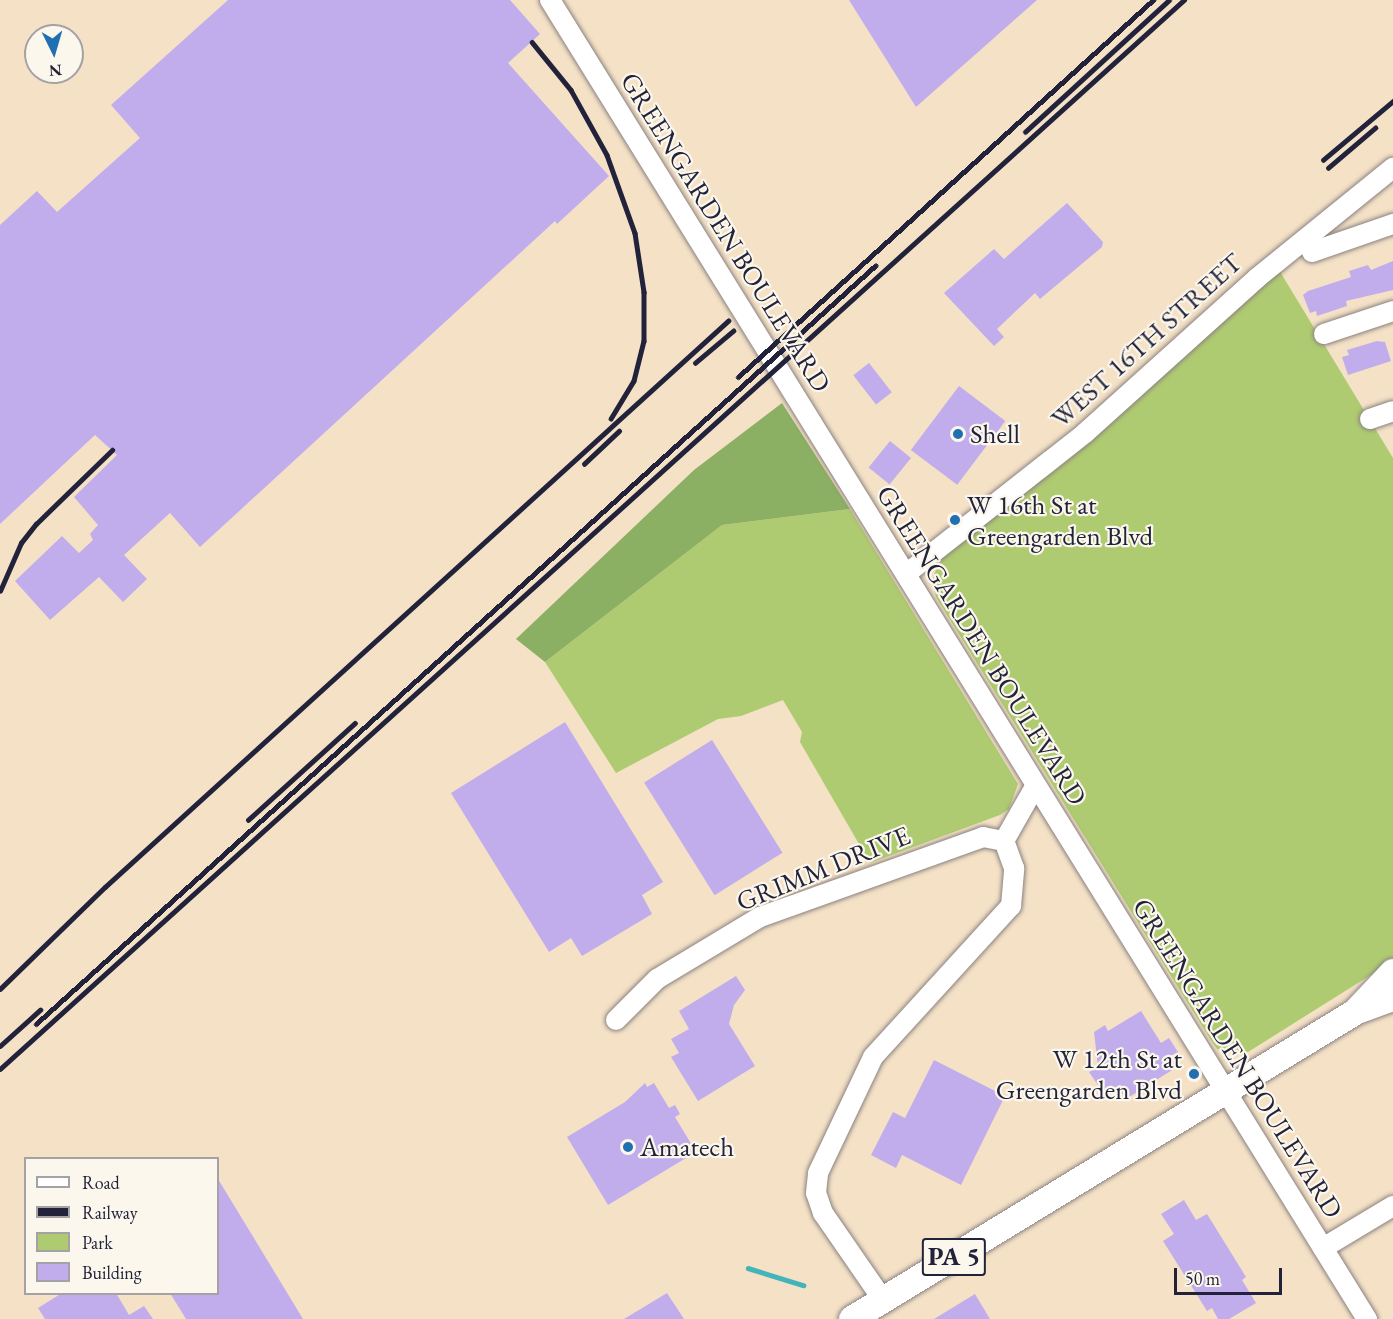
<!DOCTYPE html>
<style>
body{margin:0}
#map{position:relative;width:1393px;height:1319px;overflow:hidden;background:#f4e1c6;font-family:"EB Garamond",serif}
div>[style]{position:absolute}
.green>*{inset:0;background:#afcb71}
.forest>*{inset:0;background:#8baf63}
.stream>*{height:4.5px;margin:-2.25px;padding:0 2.25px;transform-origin:2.25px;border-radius:2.25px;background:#44b4bb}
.building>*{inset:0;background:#c1adec;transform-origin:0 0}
.roads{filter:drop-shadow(0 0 2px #8b8280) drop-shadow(0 0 2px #8b8280)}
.minor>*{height:20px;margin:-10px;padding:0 10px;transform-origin:10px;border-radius:10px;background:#fff}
.major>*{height:26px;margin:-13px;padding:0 13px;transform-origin:13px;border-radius:13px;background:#fff}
.rail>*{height:4.5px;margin:-2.25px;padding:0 2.25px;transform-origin:2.25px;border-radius:2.25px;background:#22223b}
.dots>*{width:16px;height:16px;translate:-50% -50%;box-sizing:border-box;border:3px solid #fbf7ec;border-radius:50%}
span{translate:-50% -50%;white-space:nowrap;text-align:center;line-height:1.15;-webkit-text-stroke:4.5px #fbf7ec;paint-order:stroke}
.shield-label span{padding:2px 4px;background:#fbf7ec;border:2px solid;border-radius:4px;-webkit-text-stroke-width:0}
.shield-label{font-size:26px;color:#22223b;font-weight:700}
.street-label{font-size:27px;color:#22223b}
.poi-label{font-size:27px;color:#22223b}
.left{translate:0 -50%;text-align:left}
.right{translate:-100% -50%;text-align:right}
.legend{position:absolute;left:24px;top:1157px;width:195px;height:138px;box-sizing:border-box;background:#fbf7ec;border:2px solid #a4a2a5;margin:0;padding:8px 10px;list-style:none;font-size:18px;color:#22223b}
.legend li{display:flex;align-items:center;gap:12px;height:30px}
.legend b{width:30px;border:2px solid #a4a2a5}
.north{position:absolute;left:24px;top:24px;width:60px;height:60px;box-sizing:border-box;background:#fbf7ec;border:2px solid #a4a2a5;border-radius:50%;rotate:175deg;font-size:16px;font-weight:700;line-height:24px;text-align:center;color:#22223b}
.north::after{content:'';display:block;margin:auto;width:21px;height:27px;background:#1f6fb2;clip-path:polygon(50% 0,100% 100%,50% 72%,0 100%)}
.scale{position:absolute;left:1174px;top:1268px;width:108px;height:27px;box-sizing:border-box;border:3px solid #22223b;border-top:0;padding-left:8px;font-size:18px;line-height:21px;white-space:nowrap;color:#22223b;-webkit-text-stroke:4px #fbf7ec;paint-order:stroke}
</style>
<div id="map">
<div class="green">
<i style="clip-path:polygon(1279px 270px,1393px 458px,1393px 961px,1248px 1052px,1233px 1054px,1217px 1049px,1212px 1042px,936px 597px,932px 582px,939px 560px,1088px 442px)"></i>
<i style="clip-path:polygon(850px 509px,1018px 784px,1009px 809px,1000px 815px,870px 863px,800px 742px,802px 732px,783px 700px,741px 716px,718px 719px,616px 773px,545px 662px,722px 525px)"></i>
</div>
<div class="forest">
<i style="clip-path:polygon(782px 403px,850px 509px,722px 525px,545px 662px,516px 639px,694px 470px)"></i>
</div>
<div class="stream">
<i style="left:748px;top:1268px;width:58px;rotate:17.2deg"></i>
</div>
<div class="building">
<i style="clip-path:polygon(228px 0,510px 0,540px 34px,508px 63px,609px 176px,557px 224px,555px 221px,200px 547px,170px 513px,124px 555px,147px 579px,123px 602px,99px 577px,50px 620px,15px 581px,62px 536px,79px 553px,93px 540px,90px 534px,98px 525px,74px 497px,117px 455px,95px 435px,0 524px,0 225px,37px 191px,57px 212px,140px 138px,111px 105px)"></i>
<i style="clip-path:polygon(849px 0,1037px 0,916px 107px)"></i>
<i style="clip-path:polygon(1067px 203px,1103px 242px,1102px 247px,1040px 299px,1035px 293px,997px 329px,1004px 337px,994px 346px,944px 293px,994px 249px,1004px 259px)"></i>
<i style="clip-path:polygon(1393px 261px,1393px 290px,1346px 301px,1347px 306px,1317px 316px,1316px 311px,1310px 313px,1303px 295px,1308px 291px,1351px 277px,1349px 271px,1368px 265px,1371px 270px)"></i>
<i style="clip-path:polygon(1377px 341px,1385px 342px,1391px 361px,1348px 375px,1342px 357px,1349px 355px,1347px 350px)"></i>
<i style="left:869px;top:363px;width:37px;height:20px;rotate:52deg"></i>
<i style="left:959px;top:386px;width:58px;height:80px;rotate:37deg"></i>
<i style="left:890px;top:441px;width:27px;height:34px;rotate:39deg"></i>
<i style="clip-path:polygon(565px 722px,663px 882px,642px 895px,652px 914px,582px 956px,571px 938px,549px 952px,451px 793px)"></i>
<i style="left:712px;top:740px;width:133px;height:80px;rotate:58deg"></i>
<i style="clip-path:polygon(736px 976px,745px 990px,734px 1005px,729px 1024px,755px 1066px,698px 1101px,671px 1057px,679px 1053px,671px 1039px,689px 1029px,679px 1011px)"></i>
<i style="clip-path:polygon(1141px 1011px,1161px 1043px,1169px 1038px,1178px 1052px,1170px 1056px,1177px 1067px,1126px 1099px,1119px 1089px,1106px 1097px,1089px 1072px,1098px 1067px,1094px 1032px,1105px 1025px,1108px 1031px)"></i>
<i style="clip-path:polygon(934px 1060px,1005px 1096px,961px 1185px,902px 1155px,896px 1168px,871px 1155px,893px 1112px,905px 1118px)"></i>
<i style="clip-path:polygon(645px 1083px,647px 1087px,654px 1083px,669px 1108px,675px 1105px,680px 1114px,675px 1117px,696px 1152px,608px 1205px,567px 1137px,625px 1102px)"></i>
<i style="clip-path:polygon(218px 1179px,303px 1319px,186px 1319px,170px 1293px,218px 1293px)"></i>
<i style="clip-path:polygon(1184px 1200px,1196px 1220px,1207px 1214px,1246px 1277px,1242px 1280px,1256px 1303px,1229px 1319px,1218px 1319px,1212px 1308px,1207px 1311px,1163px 1241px,1174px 1234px,1161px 1214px)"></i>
<i style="clip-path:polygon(62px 1293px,116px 1293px,129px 1315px,144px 1306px,153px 1319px,45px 1319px,38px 1308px)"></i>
<i style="clip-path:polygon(667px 1293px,684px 1319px,624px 1319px)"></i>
<i style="clip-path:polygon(975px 1294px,990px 1319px,934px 1319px)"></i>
</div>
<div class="roads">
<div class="minor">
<i style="left:550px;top:0;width:1552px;rotate:58.23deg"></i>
<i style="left:1312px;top:252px;width:86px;rotate:-19.1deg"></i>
<i style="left:1324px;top:334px;width:73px;rotate:-18.4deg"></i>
<i style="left:1370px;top:419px;width:24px;rotate:-19deg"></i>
<i style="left:906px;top:574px;width:228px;rotate:-38.2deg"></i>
<i style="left:1085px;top:433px;width:232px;rotate:-42deg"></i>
<i style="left:1257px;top:278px;width:175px;rotate:-39deg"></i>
<i style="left:616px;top:1020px;width:58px;rotate:-45deg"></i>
<i style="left:657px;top:979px;width:120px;rotate:-31deg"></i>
<i style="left:760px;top:917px;width:237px;rotate:-19.7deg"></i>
<i style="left:983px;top:837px;width:21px;rotate:11deg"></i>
<i style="left:1323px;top:1248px;width:82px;rotate:-31deg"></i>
<i style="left:883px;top:1300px;width:106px;rotate:-124.6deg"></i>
<i style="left:823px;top:1213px;width:21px;rotate:-109deg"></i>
<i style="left:816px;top:1193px;width:20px;rotate:-84deg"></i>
<i style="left:818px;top:1173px;width:128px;rotate:-64.6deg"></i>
<i style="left:873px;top:1057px;width:205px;rotate:-47.6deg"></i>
<i style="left:1011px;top:906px;width:38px;rotate:-85deg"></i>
<i style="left:1014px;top:868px;width:29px;rotate:-110deg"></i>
<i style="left:1004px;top:841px;width:64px;rotate:-60.3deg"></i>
</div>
<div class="major">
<i style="left:1358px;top:1009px;width:51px;rotate:-46.6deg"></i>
<i style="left:852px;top:1319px;width:592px;rotate:-31.38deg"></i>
<i style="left:1357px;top:1011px;width:38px;rotate:-20deg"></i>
</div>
</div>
<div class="rail">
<i style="left:532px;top:42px;width:62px;rotate:50.9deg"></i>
<i style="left:571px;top:90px;width:74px;rotate:61deg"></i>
<i style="left:607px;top:155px;width:83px;rotate:70.3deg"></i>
<i style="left:635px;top:233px;width:60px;rotate:81.3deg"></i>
<i style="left:644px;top:292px;width:49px;rotate:90deg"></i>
<i style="left:644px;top:341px;width:41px;rotate:104deg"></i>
<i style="left:634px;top:381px;width:44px;rotate:121.2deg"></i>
<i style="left:1025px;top:132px;width:195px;rotate:-42.5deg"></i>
<i style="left:1323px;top:160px;width:92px;rotate:-40.1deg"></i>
<i style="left:1328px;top:168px;width:62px;rotate:-40.4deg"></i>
<i style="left:695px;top:363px;width:50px;rotate:-40.1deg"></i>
<i style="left:738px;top:377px;width:561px;rotate:-42.25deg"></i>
<i style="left:584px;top:464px;width:48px;rotate:-43.3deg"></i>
<i style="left:0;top:591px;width:52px;rotate:-66.4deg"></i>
<i style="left:21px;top:543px;width:24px;rotate:-52deg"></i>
<i style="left:36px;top:524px;width:106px;rotate:-44.2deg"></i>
<i style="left:248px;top:820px;width:144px;rotate:-42.2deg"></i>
<i style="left:0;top:989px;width:146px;rotate:-44.2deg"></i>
<i style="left:105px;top:887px;width:842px;rotate:-42.26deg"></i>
<i style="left:36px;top:1024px;width:1131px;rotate:-42.1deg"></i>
<i style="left:0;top:1046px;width:54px;rotate:-42deg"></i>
<i style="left:0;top:1069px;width:1595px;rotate:-42.08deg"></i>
</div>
<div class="dots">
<i style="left:958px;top:434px;background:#1f6fb2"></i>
<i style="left:955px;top:520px;background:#1f6fb2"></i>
<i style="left:1194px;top:1074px;background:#1f6fb2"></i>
<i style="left:628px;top:1147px;background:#1f6fb2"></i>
</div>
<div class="shield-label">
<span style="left:954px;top:1257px">PA 5</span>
</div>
<div class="street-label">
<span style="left:726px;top:232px;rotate:58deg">GREENGARDEN BOULEVARD</span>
<span style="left:1146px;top:340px;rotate:-42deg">WEST 16TH STREET</span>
<span style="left:982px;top:645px;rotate:58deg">GREENGARDEN BOULEVARD</span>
<span style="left:823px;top:868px;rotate:-22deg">GRIMM DRIVE</span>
<span style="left:1238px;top:1058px;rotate:58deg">GREENGARDEN BOULEVARD</span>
</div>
<div class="poi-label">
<span class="left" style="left:970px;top:434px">Shell</span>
<span class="left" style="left:967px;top:520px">W 16th St at<br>Greengarden Blvd</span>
<span class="right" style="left:1182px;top:1074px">W 12th St at<br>Greengarden Blvd</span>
<span class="left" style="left:640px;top:1147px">Amatech</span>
</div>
<ul class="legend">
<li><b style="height:8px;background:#fff"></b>Road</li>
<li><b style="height:8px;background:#22223b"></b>Railway</li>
<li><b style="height:16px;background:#afcb71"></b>Park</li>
<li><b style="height:16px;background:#c1adec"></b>Building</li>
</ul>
<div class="north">N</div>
<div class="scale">50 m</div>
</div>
